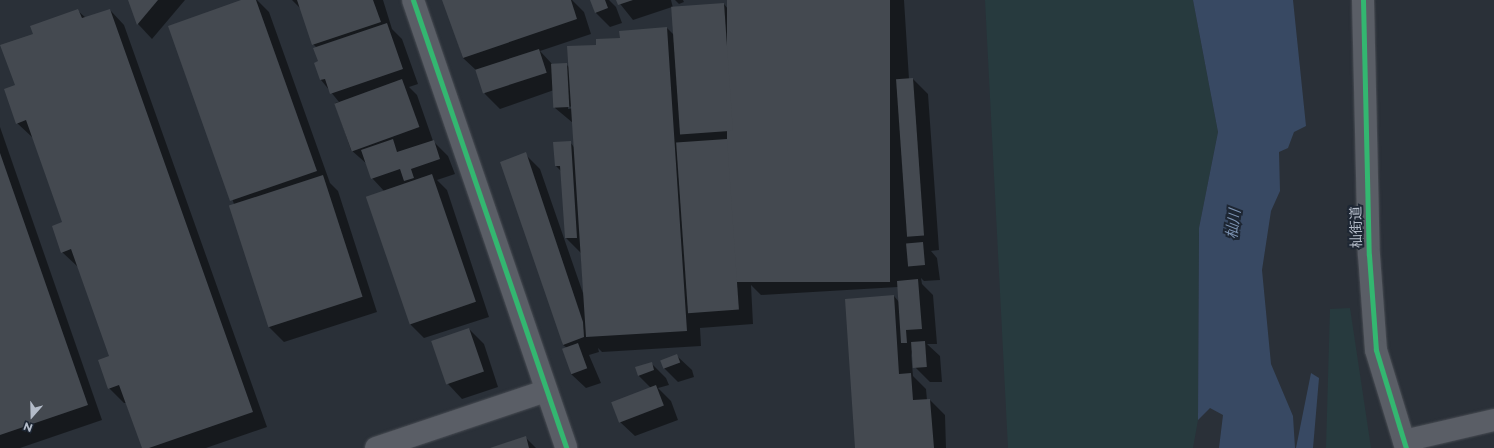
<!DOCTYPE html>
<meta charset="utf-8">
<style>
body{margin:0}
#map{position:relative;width:1494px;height:448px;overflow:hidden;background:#2a3038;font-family:Montserrat,"Noto Sans JP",sans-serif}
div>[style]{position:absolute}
.green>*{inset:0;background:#273a3e}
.water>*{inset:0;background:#384963}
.shadow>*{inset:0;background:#0007}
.building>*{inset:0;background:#444950;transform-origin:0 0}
.roads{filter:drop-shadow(0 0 1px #484c53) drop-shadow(0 0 1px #484c53)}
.street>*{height:22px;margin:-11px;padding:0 11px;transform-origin:11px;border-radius:11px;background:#5a5e66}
.cycleway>*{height:5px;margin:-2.5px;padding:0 2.5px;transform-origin:2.5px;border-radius:2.5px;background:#33b770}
span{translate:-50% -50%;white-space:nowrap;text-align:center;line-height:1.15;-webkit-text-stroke:4px #1d2633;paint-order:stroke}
.street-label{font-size:14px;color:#b4bcc9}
.water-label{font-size:15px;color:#7c92b1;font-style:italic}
.north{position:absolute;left:12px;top:396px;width:40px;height:40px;-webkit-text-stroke:3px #1d2633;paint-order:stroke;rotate:200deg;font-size:11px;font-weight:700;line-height:16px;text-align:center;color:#b4bcc9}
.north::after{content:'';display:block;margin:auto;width:14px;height:18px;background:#b4bcc9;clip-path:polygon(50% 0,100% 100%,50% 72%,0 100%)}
</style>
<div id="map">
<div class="green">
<i style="clip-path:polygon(985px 0,1193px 0,1218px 132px,1199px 228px,1198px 420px,1193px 448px,1008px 448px)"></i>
<i style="clip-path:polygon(1350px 308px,1371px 448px,1326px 448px,1330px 309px)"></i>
</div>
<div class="water">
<i style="clip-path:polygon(1193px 0,1293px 0,1306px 126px,1294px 132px,1288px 148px,1279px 152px,1280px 191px,1271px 211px,1262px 270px,1271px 364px,1293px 416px,1295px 448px,1219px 448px,1223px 415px,1210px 408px,1198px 420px,1199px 228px,1218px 132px)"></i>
<i style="clip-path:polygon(1311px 373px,1319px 378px,1313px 448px,1296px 448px)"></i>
</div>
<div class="shadow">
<i style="clip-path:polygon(129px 0,185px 0,152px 39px,138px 24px)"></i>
<i style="clip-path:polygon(244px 0,257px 0,269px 12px,330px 183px,338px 191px,377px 312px,284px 342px,269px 327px,234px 204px,169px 27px)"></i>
<i style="clip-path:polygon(292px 0,383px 0,392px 29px,402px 39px,418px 84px,409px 87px,417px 95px,433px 141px,448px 156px,455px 174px,437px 180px,447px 190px,489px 317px,424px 338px,410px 324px,384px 191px,372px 178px,367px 164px,351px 150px,335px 103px,339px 102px,321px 80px,317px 48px,313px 44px,301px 9px)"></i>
<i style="clip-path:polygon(evenodd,444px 0,572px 0,584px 12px,591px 34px,540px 51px,553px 65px,566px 64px,569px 67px,598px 46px,621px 39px,667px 28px,675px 36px,672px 7px,633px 20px,617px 0,671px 0,673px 8px,724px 4px,728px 9px,728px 0,904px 0,909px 79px,913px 79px,928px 94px,939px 250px,931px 251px,937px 258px,940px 280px,924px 281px,921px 278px,922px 284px,933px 295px,937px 344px,927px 344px,940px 356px,942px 382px,930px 382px,915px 367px,911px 352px,913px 376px,926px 389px,927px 400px,930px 400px,945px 415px,946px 448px,856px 448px,894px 296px,899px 302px,898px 287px,761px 295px,751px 285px,753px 324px,700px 328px,701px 346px,602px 352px,598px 348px,599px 352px,589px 355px,601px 383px,586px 388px,571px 374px,567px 348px,563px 345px,525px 154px,540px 169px,584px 296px,581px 253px,566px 238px,562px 172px,556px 166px,570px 142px,574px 147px,573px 123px,555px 108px,554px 90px,500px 109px,485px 94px,477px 71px,463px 58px,444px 0,574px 106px,575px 108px,568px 109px,568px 107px,574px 106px,444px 0,733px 146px,737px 146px,737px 151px,733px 146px)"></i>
<i style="clip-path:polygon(591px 0,609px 0,616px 7px,622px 23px,610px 27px,595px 12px)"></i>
<i style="clip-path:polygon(675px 0,683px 0,684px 2px,679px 4px)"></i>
<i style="clip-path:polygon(110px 10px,124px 25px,267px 427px,206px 448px,143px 448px,126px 403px,124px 403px,109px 388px,110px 356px,78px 267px,62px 252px,63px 223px,33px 138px,17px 123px,16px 85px,34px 34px,78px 11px,86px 18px)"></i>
<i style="clip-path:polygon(0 127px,102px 420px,20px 448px,0 448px)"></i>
<i style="clip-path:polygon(469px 329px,484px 344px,498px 387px,462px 399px,448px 384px)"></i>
<i style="clip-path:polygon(677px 356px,692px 370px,694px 377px,678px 382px,663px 367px)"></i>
<i style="clip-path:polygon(651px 363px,666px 378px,669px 385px,658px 388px,671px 401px,678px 420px,635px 436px,620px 422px,651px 388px,638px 375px)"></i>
<i style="clip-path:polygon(525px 437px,536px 448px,492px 448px)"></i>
</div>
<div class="building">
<i style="clip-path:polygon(128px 0,158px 0,137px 25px)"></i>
<i style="clip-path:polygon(241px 0,256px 0,317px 171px,230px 201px,168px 26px)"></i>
<i style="clip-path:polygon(297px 0,373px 0,381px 22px,312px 45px)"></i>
<i style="clip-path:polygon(442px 0,571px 0,577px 19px,463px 58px)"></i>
<i style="clip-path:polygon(590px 0,605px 0,608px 8px,595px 13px)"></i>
<i style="clip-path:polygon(616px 0,633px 0,618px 5px)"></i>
<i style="left:727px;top:0;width:163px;height:282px"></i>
<i style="left:724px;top:3px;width:128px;height:53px;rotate:86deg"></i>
<i style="clip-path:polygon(78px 9px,82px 18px,110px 9px,253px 412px,149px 448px,142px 448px,119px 385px,108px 389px,98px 360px,109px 356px,71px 249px,61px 253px,52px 226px,62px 222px,26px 120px,16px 124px,4px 89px,15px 85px,0 45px,33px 34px,30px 26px)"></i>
<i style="clip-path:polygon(387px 23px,403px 69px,330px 94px,325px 79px,320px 80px,314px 63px,318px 61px,313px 48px)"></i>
<i style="clip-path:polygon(667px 27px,687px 331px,586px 337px,567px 46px,596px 45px,596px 39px,620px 38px,619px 31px)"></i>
<i style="left:539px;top:49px;width:25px;height:67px;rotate:72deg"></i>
<i style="left:567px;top:63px;width:44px;height:16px;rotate:87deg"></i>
<i style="left:913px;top:78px;width:158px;height:17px;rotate:86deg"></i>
<i style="left:402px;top:79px;width:51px;height:72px;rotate:70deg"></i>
<i style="clip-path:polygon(393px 139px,397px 152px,434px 140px,440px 159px,411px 169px,414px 178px,404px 181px,400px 169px,371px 179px,361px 150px)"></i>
<i style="left:727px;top:139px;width:171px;height:51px;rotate:86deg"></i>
<i style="clip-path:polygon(571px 141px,577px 238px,565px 238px,560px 166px,555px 166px,553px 142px)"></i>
<i style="clip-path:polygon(526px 152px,583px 322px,584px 337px,563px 345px,500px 162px)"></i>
<i style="clip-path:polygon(0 153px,88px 405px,0 435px)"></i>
<i style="left:432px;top:174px;width:135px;height:70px;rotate:71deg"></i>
<i style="left:323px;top:175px;width:128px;height:99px;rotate:72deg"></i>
<i style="left:923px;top:242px;width:23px;height:17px;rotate:85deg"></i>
<i style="clip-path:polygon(918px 279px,922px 329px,906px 330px,907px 343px,901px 343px,897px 281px)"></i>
<i style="clip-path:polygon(894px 295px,899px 374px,911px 373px,913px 400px,930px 399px,934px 448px,855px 448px,845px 299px)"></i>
<i style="left:469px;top:328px;width:46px;height:40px;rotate:71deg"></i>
<i style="left:925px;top:341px;width:26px;height:14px;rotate:86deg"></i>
<i style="left:578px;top:343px;width:27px;height:17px;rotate:70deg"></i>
<i style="left:677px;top:354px;width:9px;height:18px;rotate:69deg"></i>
<i style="clip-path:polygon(652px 362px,654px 370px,638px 376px,635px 367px)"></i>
<i style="left:656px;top:385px;width:22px;height:48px;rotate:69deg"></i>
<i style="clip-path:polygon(526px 436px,529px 448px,490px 448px)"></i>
</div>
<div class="roads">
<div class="street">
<i style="left:413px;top:0;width:473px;rotate:71.1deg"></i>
<i style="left:1363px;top:0;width:255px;rotate:88.7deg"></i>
<i style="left:1369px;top:255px;width:95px;rotate:85.8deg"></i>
<i style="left:1376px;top:350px;width:102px;rotate:73deg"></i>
<i style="left:1404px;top:441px;width:92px;rotate:-13.1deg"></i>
<i style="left:376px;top:448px;width:178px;rotate:-18.6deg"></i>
</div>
</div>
<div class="cycleway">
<i style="left:413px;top:0;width:473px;rotate:71.1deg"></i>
<i style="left:1363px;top:0;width:255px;rotate:88.7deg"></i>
<i style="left:1369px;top:255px;width:95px;rotate:85.8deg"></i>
<i style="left:1376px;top:350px;width:102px;rotate:73deg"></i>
</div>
<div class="street-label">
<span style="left:1356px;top:227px;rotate:-91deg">杣街道</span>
</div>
<div class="water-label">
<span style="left:1233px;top:224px;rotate:-83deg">杣川</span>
</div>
<div class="north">N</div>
</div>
